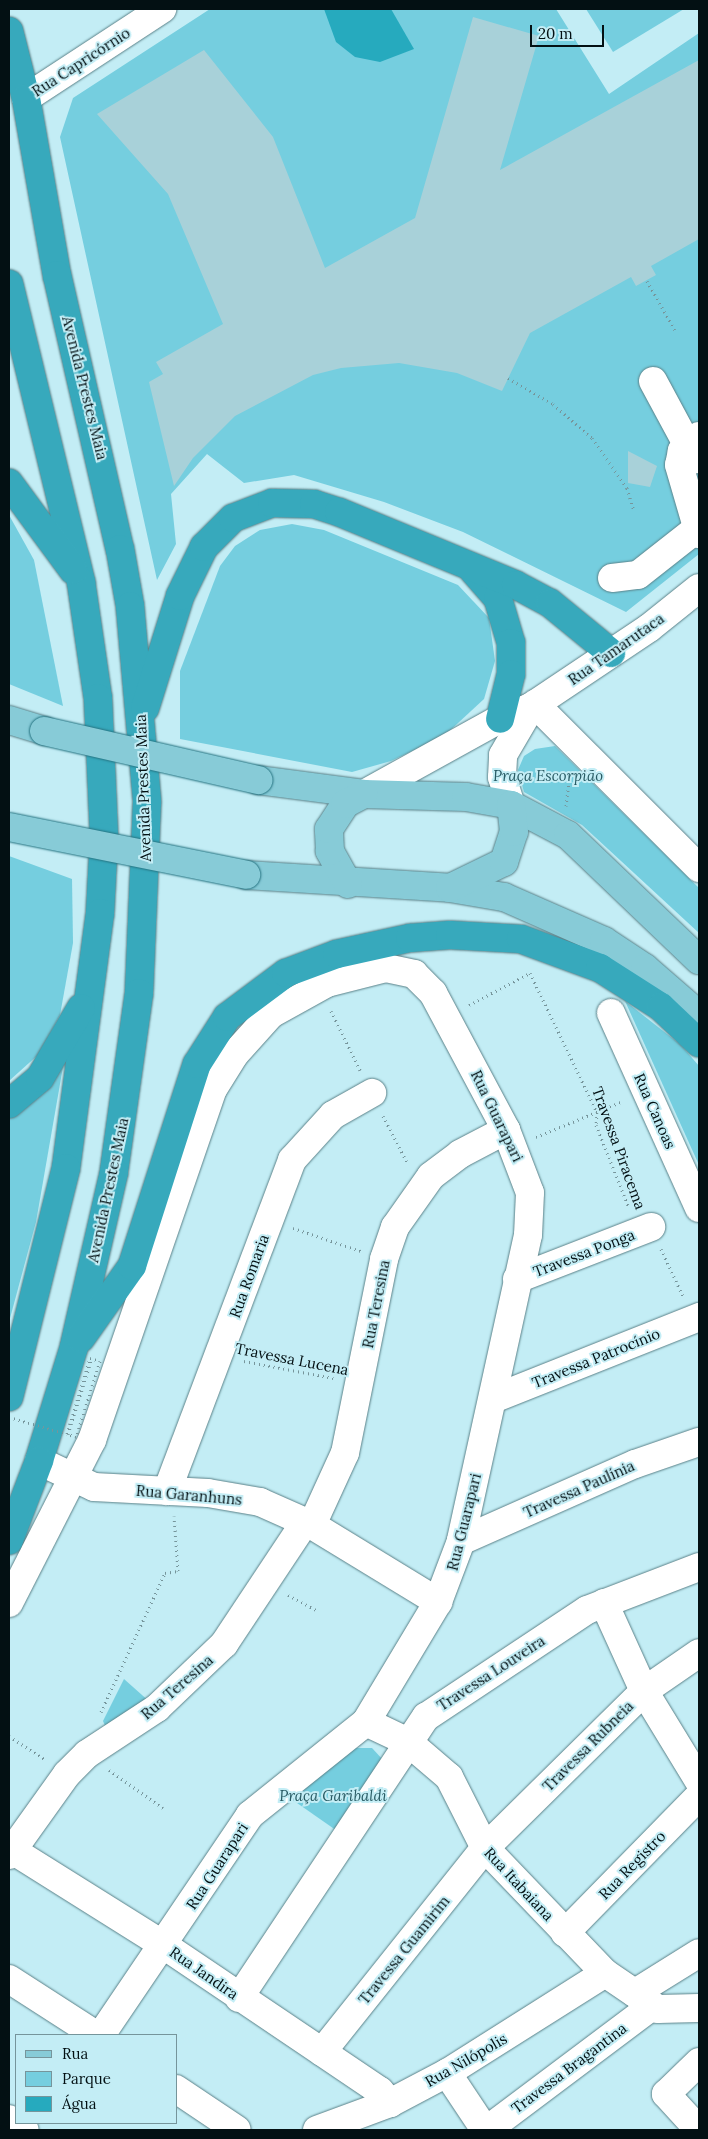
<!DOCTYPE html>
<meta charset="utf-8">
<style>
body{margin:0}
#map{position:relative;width:708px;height:2139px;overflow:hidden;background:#c3edf5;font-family:Lora,serif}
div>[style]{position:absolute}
.green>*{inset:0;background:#75cedf}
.water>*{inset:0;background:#26aabe}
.building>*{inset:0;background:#a8d1d9}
.path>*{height:3px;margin-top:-1.5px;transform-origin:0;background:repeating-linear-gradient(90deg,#76959b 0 1px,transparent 0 5px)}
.roads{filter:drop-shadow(0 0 1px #5a8188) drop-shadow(0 0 1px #5a8188)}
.minor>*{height:28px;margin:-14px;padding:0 14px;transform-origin:14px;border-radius:14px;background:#fff}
.major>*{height:28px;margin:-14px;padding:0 14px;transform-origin:14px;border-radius:14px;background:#87cbd7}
.highway>*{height:28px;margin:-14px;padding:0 14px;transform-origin:14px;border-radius:14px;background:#37a9bc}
.path-bridge>*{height:3px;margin-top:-1.5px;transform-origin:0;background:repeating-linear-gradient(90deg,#76959b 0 1px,transparent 0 5px)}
.bridges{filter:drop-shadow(0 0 1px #257381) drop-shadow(0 0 1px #257381)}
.major-bridge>*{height:28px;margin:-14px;padding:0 14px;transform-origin:14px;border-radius:14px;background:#87cbd7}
span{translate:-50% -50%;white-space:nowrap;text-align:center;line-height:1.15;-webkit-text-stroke:4px #c3edf5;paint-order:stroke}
.street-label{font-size:15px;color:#031013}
.park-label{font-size:15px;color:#285b64;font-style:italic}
.frame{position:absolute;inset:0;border:10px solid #031013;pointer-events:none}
.legend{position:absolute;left:15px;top:2034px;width:162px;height:90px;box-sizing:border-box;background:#c3edf5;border:1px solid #76959b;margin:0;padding:6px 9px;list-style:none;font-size:15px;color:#031013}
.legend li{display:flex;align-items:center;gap:10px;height:25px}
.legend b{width:25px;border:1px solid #76959b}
.scale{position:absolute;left:530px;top:25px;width:74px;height:22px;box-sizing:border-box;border:2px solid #031013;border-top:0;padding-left:6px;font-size:15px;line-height:18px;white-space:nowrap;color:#031013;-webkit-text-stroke:4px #c3edf5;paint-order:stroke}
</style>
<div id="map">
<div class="green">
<i style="clip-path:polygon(210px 9px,556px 9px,609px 94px,699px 33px,699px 554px,626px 612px,463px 532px,384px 502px,294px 475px,244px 483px,207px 454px,171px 494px,176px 544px,157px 580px,60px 137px,73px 98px)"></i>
<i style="clip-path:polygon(586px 9px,684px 9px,613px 52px)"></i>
<i style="clip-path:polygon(9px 515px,34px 560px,63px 706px,9px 684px)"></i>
<i style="clip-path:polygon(292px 524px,324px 530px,458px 585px,489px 618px,495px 661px,484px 699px,444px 736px,391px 761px,352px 772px,180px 739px,180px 671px,220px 566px,235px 546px,260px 530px)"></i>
<i style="clip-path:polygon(555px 746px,699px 888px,699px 933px,582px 825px,524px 792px,518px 770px,524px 756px,535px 749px)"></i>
<i style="clip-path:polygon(9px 856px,72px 879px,73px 943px,60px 1015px,39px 1054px,9px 1081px)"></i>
<i style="clip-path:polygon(625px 1001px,681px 1045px,699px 1066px,699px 1165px)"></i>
<i style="clip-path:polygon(64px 1061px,36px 1222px,9px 1322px,9px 1114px)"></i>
<i style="clip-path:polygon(124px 1679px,151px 1703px,107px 1730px,103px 1721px)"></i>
<i style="clip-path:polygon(354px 1748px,372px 1748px,384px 1761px,340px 1833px,287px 1796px)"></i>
</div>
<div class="water">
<i style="clip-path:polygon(324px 9px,391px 9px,414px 49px,380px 62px,355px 57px,336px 42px)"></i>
</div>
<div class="building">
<i style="clip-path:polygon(473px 17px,539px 36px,500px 170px,699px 60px,699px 239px,651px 266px,656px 275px,636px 286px,631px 277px,530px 333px,502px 391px,457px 373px,399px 363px,341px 368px,313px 375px,235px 416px,193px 458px,174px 486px,149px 382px,163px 374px,156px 362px,223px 324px,168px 194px,97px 114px,204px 50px,273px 137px,325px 268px,415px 218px)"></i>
<i style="clip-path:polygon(628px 451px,657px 466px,650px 487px,628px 483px)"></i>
</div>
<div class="path">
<i style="left:647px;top:281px;width:56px;rotate:60.3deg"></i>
<i style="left:508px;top:378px;width:52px;rotate:30deg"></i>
<i style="left:553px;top:404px;width:52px;rotate:41.1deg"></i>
<i style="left:592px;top:438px;width:61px;rotate:55deg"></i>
<i style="left:627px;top:488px;width:24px;rotate:73deg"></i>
<i style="left:566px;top:806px;width:31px;rotate:-83deg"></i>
<i style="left:469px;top:1005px;width:69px;rotate:-27.7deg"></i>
<i style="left:530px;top:973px;width:154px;rotate:64.3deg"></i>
<i style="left:597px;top:1112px;width:13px;rotate:94deg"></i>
<i style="left:596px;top:1125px;width:89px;rotate:68.3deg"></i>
<i style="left:331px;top:1011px;width:66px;rotate:63.8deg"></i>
<i style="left:383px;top:1116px;width:54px;rotate:62.5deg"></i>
<i style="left:536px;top:1137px;width:94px;rotate:-22.5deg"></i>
<i style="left:293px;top:1228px;width:72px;rotate:18.7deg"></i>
<i style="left:661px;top:1249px;width:52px;rotate:64.9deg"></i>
<i style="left:244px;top:1361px;width:91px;rotate:10.8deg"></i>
<i style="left:288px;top:1595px;width:34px;rotate:28deg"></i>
<i style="left:101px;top:1712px;width:153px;rotate:-65.3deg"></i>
<i style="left:165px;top:1573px;width:13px;rotate:-9deg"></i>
<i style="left:178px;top:1571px;width:55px;rotate:-94.2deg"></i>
<i style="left:9px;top:1736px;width:44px;rotate:33deg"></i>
<i style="left:109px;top:1770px;width:66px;rotate:35.1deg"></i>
</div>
<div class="roads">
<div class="minor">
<i style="left:26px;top:98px;width:163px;rotate:-33.2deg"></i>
<i style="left:653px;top:381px;width:89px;rotate:61.7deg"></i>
<i style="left:699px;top:436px;width:23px;rotate:139deg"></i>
<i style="left:682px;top:451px;width:14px;rotate:102deg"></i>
<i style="left:679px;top:465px;width:72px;rotate:73.8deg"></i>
<i style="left:612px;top:578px;width:26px;rotate:-7deg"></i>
<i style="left:638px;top:575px;width:78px;rotate:-38.2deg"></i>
<i style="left:535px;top:704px;width:232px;rotate:45deg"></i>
<i style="left:364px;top:794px;width:155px;rotate:-28.9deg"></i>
<i style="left:500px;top:719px;width:33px;rotate:-21deg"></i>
<i style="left:531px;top:707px;width:142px;rotate:-33.8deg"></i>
<i style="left:649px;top:628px;width:64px;rotate:-38.7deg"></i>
<i style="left:511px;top:805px;width:29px;rotate:-108deg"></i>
<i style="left:502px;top:777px;width:22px;rotate:-87deg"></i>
<i style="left:503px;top:755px;width:56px;rotate:-59.7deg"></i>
<i style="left:611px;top:1013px;width:214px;rotate:65.7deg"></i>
<i style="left:517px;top:1279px;width:144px;rotate:-21.2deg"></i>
<i style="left:493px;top:1399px;width:222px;rotate:-21.7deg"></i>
<i style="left:39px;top:1461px;width:61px;rotate:25.3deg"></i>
<i style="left:94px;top:1487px;width:114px;rotate:3deg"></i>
<i style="left:208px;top:1493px;width:53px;rotate:9.8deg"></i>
<i style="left:260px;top:1502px;width:57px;rotate:23.9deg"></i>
<i style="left:312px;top:1525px;width:148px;rotate:31.4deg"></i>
<i style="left:167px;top:1491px;width:354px;rotate:-69.3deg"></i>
<i style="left:292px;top:1160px;width:61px;rotate:-47.7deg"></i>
<i style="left:333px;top:1115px;width:45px;rotate:-29.4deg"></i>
<i style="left:312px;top:1525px;width:79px;rotate:-65.4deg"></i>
<i style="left:345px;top:1453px;width:198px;rotate:-78.6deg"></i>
<i style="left:384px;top:1259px;width:34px;rotate:-71deg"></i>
<i style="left:395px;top:1227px;width:62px;rotate:-54.8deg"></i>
<i style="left:431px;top:1176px;width:36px;rotate:-37deg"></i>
<i style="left:460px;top:1154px;width:52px;rotate:-27.6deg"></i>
<i style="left:461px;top:1541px;width:190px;rotate:-23.9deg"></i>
<i style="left:635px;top:1464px;width:68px;rotate:-19deg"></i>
<i style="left:9px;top:1603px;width:183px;rotate:-63deg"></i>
<i style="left:92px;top:1440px;width:371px;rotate:-71deg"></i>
<i style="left:213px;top:1089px;width:40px;rotate:-58deg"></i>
<i style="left:234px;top:1055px;width:55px;rotate:-47.9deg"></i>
<i style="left:271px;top:1014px;width:64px;rotate:-29deg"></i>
<i style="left:327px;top:983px;width:61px;rotate:-14.3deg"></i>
<i style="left:386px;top:968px;width:29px;rotate:12deg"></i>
<i style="left:414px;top:974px;width:27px;rotate:45deg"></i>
<i style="left:433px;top:993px;width:155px;rotate:61.9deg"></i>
<i style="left:506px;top:1130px;width:67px;rotate:69.1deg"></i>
<i style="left:530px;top:1193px;width:42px;rotate:92.7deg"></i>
<i style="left:528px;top:1235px;width:313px;rotate:102.4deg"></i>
<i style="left:461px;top:1541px;width:65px;rotate:110.7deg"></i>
<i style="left:438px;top:1602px;width:140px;rotate:121deg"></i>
<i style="left:366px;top:1722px;width:149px;rotate:141.3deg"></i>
<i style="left:250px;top:1815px;width:266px;rotate:124.1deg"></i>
<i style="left:604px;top:1603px;width:97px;rotate:65.6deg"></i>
<i style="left:644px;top:1691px;width:105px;rotate:58.6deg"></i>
<i style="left:366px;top:1722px;width:47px;rotate:25.5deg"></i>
<i style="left:408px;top:1742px;width:54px;rotate:40.5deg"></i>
<i style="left:449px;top:1777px;width:80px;rotate:63.1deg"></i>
<i style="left:485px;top:1848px;width:173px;rotate:46.2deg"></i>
<i style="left:605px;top:1973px;width:64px;rotate:34.2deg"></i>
<i style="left:658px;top:2009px;width:41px;rotate:-1.4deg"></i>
<i style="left:12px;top:1850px;width:181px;rotate:32.1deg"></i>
<i style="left:165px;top:1946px;width:259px;rotate:34deg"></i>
<i style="left:380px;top:2091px;width:16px;rotate:50deg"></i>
<i style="left:9px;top:1855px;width:100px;rotate:-54.4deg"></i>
<i style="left:67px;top:1774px;width:28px;rotate:-45deg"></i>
<i style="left:87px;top:1754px;width:84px;rotate:-33.3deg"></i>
<i style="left:157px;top:1708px;width:93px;rotate:-43.7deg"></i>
<i style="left:224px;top:1644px;width:146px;rotate:-56.4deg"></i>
<i style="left:565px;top:1933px;width:192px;rotate:-45.6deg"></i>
<i style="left:9px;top:1979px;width:103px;rotate:32.8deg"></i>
<i style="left:635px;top:1993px;width:75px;rotate:-32deg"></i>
<i style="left:239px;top:1998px;width:338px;rotate:-56.4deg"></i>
<i style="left:426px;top:1717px;width:193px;rotate:-33.6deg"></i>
<i style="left:587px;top:1610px;width:120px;rotate:-21deg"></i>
<i style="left:322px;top:2052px;width:261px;rotate:-51.4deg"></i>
<i style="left:485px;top:1848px;width:223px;rotate:-44.6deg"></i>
<i style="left:644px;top:1691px;width:67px;rotate:-34.6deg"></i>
<i style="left:447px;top:2073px;width:69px;rotate:56.3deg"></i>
<i style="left:176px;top:2089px;width:73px;rotate:33.9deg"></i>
<i style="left:9px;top:2119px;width:19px;rotate:35deg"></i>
<i style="left:317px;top:2130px;width:78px;rotate:-20.3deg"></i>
<i style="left:390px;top:2103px;width:64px;rotate:-27.8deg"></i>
<i style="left:447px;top:2073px;width:187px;rotate:-32.3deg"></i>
<i style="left:487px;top:2130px;width:206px;rotate:-36.9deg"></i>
<i style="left:699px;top:2130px;width:49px;rotate:-132.5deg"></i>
<i style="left:666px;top:2094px;width:46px;rotate:-44.1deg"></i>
</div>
<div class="major">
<i style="left:9px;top:720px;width:37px;rotate:17deg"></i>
<i style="left:258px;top:780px;width:107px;rotate:7.5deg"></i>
<i style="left:364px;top:794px;width:102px;rotate:1.7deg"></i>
<i style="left:466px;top:797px;width:46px;rotate:10.1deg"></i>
<i style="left:511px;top:805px;width:64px;rotate:27.8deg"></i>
<i style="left:568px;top:835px;width:181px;rotate:43.7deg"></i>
<i style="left:246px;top:875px;width:204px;rotate:3.6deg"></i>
<i style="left:450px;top:888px;width:55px;rotate:9.5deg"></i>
<i style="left:504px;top:897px;width:109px;rotate:23.7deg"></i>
<i style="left:604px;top:941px;width:49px;rotate:33.4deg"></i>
<i style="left:645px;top:968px;width:72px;rotate:41deg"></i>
<i style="left:348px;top:884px;width:38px;rotate:-119deg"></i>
<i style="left:330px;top:851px;width:22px;rotate:-93deg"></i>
<i style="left:329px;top:829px;width:30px;rotate:-57deg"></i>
<i style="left:345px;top:804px;width:21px;rotate:-28deg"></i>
<i style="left:450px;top:888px;width:60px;rotate:-25.7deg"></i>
<i style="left:504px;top:862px;width:32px;rotate:-72deg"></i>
<i style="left:514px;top:832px;width:27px;rotate:-96deg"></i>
</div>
<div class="highway">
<i style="left:9px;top:31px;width:69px;rotate:75.8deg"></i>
<i style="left:26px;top:98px;width:180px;rotate:80.1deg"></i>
<i style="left:57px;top:275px;width:281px;rotate:77.1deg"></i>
<i style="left:120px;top:549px;width:58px;rotate:80deg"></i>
<i style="left:130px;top:606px;width:197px;rotate:85deg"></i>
<i style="left:147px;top:802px;width:191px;rotate:92.4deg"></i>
<i style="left:139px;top:993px;width:181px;rotate:98deg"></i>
<i style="left:114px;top:1172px;width:180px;rotate:102.9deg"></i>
<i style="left:74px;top:1347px;width:119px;rotate:107.1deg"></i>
<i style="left:39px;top:1461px;width:85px;rotate:110.8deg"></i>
<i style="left:9px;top:284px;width:307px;rotate:76.4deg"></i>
<i style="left:81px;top:582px;width:117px;rotate:81.7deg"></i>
<i style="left:98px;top:698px;width:139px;rotate:87.5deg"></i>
<i style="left:104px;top:837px;width:76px;rotate:93deg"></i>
<i style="left:100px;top:913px;width:257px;rotate:97.6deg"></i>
<i style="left:66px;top:1168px;width:236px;rotate:104deg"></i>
<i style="left:9px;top:483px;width:108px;rotate:53.7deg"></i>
<i style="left:473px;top:570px;width:38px;rotate:49deg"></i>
<i style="left:498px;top:599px;width:46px;rotate:73.5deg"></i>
<i style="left:511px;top:643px;width:31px;rotate:90deg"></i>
<i style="left:511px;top:674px;width:46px;rotate:103.7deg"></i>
<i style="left:145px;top:708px;width:117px;rotate:-72.6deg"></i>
<i style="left:180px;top:596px;width:55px;rotate:-63.9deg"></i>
<i style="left:204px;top:547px;width:41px;rotate:-45deg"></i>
<i style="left:233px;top:518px;width:42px;rotate:-21deg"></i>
<i style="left:272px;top:503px;width:42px;rotate:1.4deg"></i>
<i style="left:314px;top:504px;width:26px;rotate:18deg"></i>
<i style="left:339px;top:512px;width:191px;rotate:22.4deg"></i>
<i style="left:516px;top:585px;width:38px;rotate:28deg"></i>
<i style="left:550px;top:603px;width:79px;rotate:39.3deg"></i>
<i style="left:9px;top:1104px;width:40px;rotate:-40deg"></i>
<i style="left:40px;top:1078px;width:81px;rotate:-59.6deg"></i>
<i style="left:81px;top:1338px;width:88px;rotate:-54.7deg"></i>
<i style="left:132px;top:1266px;width:212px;rotate:-72.2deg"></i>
<i style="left:197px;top:1064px;width:56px;rotate:-57.4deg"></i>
<i style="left:227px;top:1017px;width:74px;rotate:-36.7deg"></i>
<i style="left:286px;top:973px;width:54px;rotate:-20.4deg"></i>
<i style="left:337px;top:954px;width:75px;rotate:-12.4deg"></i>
<i style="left:410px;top:938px;width:40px;rotate:-4.3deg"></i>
<i style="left:450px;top:935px;width:71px;rotate:3.2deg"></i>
<i style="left:521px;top:939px;width:84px;rotate:20.2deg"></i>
<i style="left:600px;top:968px;width:72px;rotate:32.6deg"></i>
<i style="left:661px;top:1007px;width:52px;rotate:43.5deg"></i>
</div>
</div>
<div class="path-bridge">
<i style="left:9px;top:1417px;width:60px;rotate:16.3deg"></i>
<i style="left:67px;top:1434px;width:79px;rotate:-73.2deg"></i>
<i style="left:90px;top:1358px;width:10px;rotate:17deg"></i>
<i style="left:100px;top:1361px;width:80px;rotate:107.5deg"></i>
<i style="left:76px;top:1437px;width:9px;rotate:-159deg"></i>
<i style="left:68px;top:1434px;width:77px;rotate:-72.5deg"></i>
</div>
<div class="bridges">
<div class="major-bridge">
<i style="left:44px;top:731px;width:220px;rotate:12.9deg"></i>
<i style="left:9px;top:827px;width:242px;rotate:11.4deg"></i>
</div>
</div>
<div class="street-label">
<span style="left:81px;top:62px;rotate:-33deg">Rua Capricórnio</span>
<span style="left:85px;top:388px;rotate:76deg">Avenida Prestes Maia</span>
<span style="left:616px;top:649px;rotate:-35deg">Rua Tamarutaca</span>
<span style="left:143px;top:788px;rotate:-92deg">Avenida Prestes Maia</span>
<span style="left:655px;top:1111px;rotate:66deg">Rua Canoas</span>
<span style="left:497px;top:1116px;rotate:64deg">Rua Guarapari</span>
<span style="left:619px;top:1148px;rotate:70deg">Travessa Piracema</span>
<span style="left:108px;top:1190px;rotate:-78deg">Avenida Prestes Maia</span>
<span style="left:584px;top:1253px;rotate:-21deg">Travessa Ponga</span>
<span style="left:249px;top:1276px;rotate:-70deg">Rua Romaria</span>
<span style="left:376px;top:1304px;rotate:-79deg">Rua Teresina</span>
<span style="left:596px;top:1358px;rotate:-22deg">Travessa Patrocínio</span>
<span style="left:292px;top:1359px;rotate:11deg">Travessa Lucena</span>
<span style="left:579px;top:1489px;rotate:-24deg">Travessa Paulínia</span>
<span style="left:189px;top:1495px;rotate:5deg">Rua Garanhuns</span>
<span style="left:464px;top:1522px;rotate:-76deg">Rua Guarapari</span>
<span style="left:491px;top:1673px;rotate:-33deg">Travessa Louveira</span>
<span style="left:177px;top:1687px;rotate:-41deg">Rua Teresina</span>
<span style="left:588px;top:1746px;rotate:-45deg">Travessa Rubneia</span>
<span style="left:632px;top:1865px;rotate:-46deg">Rua Registro</span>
<span style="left:217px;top:1866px;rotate:-57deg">Rua Guarapari</span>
<span style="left:519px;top:1884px;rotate:47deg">Rua Itabaiana</span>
<span style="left:404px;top:1950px;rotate:-51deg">Travessa Guamirim</span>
<span style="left:204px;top:1973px;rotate:35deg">Rua Jandira</span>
<span style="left:466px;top:2060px;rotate:-30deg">Rua Nilópolis</span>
<span style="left:569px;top:2068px;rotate:-37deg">Travessa Bragantina</span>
</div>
<div class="park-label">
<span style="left:548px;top:776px">Praça Escorpião</span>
<span style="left:333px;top:1796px">Praça Garibaldi</span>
</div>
<div class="frame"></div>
<ul class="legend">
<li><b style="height:6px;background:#87cbd7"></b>Rua</li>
<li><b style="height:14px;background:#75cedf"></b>Parque</li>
<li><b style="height:14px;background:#26aabe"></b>Água</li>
</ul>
<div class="scale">20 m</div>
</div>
